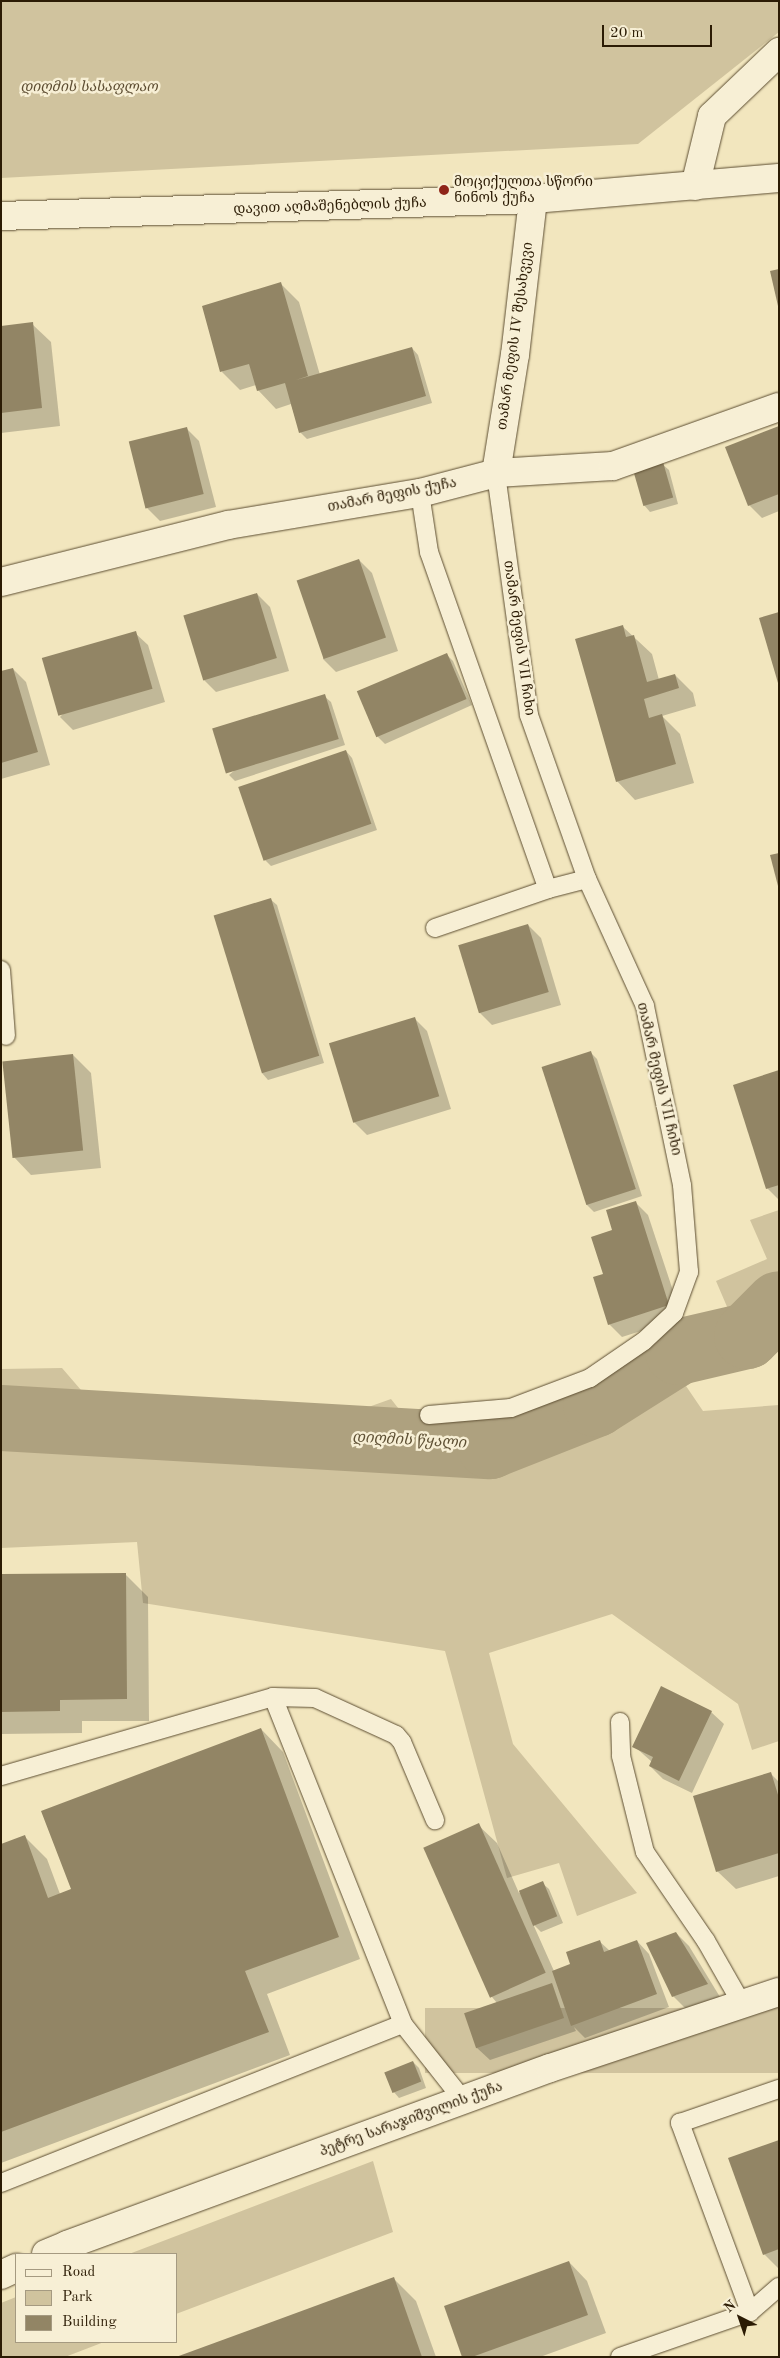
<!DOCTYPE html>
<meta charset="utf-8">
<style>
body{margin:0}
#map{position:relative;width:780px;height:2358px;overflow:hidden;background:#f2e6be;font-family:"Old Standard TT","Noto Serif Georgian",serif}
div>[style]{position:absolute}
.green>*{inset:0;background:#d0c39e;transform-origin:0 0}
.shadow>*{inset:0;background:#0003}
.river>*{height:66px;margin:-33px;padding:0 33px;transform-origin:33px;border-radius:33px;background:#aea17f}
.building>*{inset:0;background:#928565;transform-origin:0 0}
.roads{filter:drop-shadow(0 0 1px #5d4e32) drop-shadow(0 0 1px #5d4e32)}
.lane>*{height:18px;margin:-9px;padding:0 9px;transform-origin:9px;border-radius:9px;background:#f7efd5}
.street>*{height:28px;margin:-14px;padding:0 14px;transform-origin:14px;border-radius:14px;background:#f7efd5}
.secondary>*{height:28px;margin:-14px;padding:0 14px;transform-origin:14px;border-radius:14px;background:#f7efd5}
.dots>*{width:14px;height:14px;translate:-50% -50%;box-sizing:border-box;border:2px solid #f7efd5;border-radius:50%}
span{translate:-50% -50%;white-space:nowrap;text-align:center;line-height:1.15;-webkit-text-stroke:5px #f7efd5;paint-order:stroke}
.park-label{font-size:14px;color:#5d4d32;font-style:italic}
.poi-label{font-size:14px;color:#2b1b04}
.left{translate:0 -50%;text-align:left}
.street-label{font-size:14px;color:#2b1b04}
.water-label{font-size:15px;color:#5f5135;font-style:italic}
.frame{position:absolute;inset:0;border:2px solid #2b1b04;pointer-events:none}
.legend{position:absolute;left:15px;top:2253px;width:162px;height:90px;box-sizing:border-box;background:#f7efd5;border:1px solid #a59a81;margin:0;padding:6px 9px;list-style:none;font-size:15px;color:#2b1b04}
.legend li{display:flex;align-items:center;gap:10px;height:25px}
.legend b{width:25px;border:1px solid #a59a81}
.north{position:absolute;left:715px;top:2293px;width:50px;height:50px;-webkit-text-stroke:4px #f7efd5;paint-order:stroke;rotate:319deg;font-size:14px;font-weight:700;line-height:20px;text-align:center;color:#2b1b04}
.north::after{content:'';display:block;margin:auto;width:18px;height:22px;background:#2b1b04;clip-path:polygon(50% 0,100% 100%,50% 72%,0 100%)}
.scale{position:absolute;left:602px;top:25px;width:110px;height:22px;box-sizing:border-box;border:2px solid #2b1b04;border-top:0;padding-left:6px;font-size:15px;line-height:18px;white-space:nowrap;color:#2b1b04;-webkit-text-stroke:4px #f7efd5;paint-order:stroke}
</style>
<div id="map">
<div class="green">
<i style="clip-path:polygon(1px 1px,779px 1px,779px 32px,638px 144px,1px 178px)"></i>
<i style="clip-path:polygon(779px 1210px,779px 1330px,686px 1386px,703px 1411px,779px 1405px,779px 1741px,752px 1750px,738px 1704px,612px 1614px,489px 1653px,513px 1744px,637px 1893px,577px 1916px,559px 1863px,507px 1878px,445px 1651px,143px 1603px,137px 1542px,1px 1548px,1px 1369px,62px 1368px,87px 1397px,346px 1415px,391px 1399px,413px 1427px,485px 1429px,582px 1396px,689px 1326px,728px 1309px,716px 1281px,767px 1259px,750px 1220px)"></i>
<i style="left:779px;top:2008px;width:65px;height:354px;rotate:90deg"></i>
<i style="clip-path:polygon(373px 2161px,393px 2232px,176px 2314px,176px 2254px,129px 2254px)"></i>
<i style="clip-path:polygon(16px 2297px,16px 2342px,104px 2342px,65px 2357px,1px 2357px,1px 2303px)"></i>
</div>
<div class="shadow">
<i style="clip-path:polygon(281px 284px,299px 302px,320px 375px,412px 348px,418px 355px,432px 403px,307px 439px,300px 432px,291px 404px,276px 409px,258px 390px,256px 385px,240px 390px,222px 372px)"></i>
<i style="clip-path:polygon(32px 324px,51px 342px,60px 426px,1px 433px,1px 327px)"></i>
<i style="clip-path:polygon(186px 428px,199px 441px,216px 507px,160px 521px,147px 508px,131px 443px)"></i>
<i style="clip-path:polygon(779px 428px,779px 511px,762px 518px,749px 505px)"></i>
<i style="clip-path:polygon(662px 464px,669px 470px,678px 504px,650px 512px,644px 505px)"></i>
<i style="clip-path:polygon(359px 560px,372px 573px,398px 651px,336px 672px,323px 659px)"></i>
<i style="clip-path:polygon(257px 594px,270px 607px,289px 671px,216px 692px,203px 679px)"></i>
<i style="clip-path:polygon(622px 626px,652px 654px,659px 680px,675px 675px,693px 693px,696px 706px,662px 716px,680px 734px,694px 783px,635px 800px,617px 781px)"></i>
<i style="clip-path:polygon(135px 633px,148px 645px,165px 702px,73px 730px,60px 717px)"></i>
<i style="clip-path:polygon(446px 654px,453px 661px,472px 705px,385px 744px,378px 737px,359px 693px)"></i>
<i style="clip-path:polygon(13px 669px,26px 682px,50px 765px,1px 779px,1px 673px)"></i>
<i style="clip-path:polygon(324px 696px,331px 702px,345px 745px,235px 781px,229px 775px)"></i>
<i style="clip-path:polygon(346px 751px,352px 758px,377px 830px,271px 866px,265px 860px)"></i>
<i style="clip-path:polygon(270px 899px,277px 905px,324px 1063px,268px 1080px,262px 1073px)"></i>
<i style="clip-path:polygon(528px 925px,541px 938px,561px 1005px,492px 1025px,479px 1012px)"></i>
<i style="clip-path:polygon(414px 1018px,427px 1031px,451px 1109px,367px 1135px,354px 1122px)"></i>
<i style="clip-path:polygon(590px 1052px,597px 1059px,642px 1196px,594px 1212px,587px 1205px)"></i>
<i style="clip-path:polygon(73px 1055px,91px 1073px,101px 1168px,31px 1175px,13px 1156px)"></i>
<i style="clip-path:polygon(779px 1072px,779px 1200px,767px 1188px)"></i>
<i style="clip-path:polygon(635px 1202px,648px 1215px,682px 1318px,622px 1337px,609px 1324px,605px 1275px,614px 1231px)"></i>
<i style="clip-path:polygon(1px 1575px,126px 1575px,148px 1597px,149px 1721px,82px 1721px,82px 1733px,1px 1734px)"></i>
<i style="clip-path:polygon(711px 1712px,724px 1724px,692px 1793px,663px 1779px,650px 1766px,652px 1762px,634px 1746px)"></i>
<i style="clip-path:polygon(261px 1729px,283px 1752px,360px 1959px,267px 1994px,290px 2055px,1px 2163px,1px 1846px,25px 1837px,47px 1859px,60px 1894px,72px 1890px)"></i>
<i style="clip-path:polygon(771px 1774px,779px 1782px,779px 1876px,736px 1889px,717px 1871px)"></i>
<i style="clip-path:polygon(478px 1825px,497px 1843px,519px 1893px,542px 1883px,549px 1889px,563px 1923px,541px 1932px,533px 1924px,554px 1971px,571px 1965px,599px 1941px,610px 1951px,637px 1941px,649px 1954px,669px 2007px,585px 2038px,574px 2027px,576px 2031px,490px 2060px,477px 2048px,497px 2003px,492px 1997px)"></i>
<i style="clip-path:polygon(676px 1933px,689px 1946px,720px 1997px,686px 2009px,673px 1996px)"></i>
<i style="clip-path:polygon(413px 2062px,419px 2068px,426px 2088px,399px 2098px,393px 2091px)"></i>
<i style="clip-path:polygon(779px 2141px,779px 2269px,764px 2254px)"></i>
<i style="clip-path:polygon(569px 2262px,587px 2281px,606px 2333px,540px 2357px,463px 2357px)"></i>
<i style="clip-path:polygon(394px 2279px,416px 2301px,436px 2357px,179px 2357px)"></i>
</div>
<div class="river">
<i style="left:1px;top:1418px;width:490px;rotate:3.3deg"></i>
<i style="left:490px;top:1446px;width:114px;rotate:-21.6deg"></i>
<i style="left:596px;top:1404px;width:97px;rotate:-32.4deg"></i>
<i style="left:678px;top:1352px;width:71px;rotate:-13.1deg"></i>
<i style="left:747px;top:1336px;width:45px;rotate:-45deg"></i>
</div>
<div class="building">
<i style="clip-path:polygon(779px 269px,779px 306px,778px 306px,770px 271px)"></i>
<i style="clip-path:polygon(281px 282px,308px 376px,296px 380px,412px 347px,426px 396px,299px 433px,285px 383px,257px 391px,249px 364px,220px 372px,202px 306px)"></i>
<i style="clip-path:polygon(33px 322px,42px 408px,1px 413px,1px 326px)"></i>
<i style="clip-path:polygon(779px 426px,779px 494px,748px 506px,725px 447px)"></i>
<i style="left:187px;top:427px;width:69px;height:60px;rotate:76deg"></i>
<i style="left:663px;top:462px;width:37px;height:31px;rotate:74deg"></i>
<i style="left:359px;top:559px;width:83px;height:66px;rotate:71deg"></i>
<i style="left:257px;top:593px;width:68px;height:77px;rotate:73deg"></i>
<i style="clip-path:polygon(779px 612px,779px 683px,778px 683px,759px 618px)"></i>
<i style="clip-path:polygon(623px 625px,626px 637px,634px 635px,647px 682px,675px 674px,679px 688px,644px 699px,649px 718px,662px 714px,676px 764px,616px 782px,575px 639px)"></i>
<i style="left:136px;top:631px;width:60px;height:98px;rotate:74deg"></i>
<i style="left:447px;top:653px;width:50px;height:98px;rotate:67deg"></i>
<i style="clip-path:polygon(13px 668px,38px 752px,1px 763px,1px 671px)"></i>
<i style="left:325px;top:694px;width:47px;height:118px;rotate:73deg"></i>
<i style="left:346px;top:750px;width:78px;height:114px;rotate:71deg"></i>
<i style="clip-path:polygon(779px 853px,779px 886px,778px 886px,770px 855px)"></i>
<i style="left:271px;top:898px;width:165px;height:60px;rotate:73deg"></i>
<i style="left:528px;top:924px;width:71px;height:73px;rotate:73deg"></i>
<i style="left:415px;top:1017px;width:83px;height:90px;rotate:73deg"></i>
<i style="left:591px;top:1051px;width:145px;height:52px;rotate:72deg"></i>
<i style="left:73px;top:1054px;width:97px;height:71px;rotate:84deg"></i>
<i style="clip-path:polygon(779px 1070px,779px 1185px,766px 1189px,733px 1085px)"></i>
<i style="clip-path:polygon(636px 1201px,669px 1305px,608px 1325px,593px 1277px,603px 1274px,591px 1237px,612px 1230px,606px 1210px)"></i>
<i style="clip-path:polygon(126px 1573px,127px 1699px,60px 1700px,60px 1711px,1px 1712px,1px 1574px)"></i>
<i style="clip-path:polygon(661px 1686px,712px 1711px,679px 1781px,649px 1766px,653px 1757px,632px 1747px)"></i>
<i style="clip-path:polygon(261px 1728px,339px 1937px,245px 1971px,269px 2032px,1px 2132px,1px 1844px,25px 1835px,48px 1898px,71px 1889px,41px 1811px)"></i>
<i style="clip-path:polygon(771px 1772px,779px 1798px,779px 1853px,716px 1872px,693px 1796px)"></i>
<i style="left:479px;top:1823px;width:164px;height:61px;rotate:66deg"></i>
<i style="left:543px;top:1881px;width:38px;height:26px;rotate:68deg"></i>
<i style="clip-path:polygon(676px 1932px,708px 1984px,672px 1997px,646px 1943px)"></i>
<i style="clip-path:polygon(600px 1940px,604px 1952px,637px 1940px,657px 1994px,571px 2026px,552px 1971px,570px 1964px,566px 1952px)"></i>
<i style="left:552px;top:1983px;width:37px;height:93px;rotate:71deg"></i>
<i style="left:413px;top:2061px;width:22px;height:31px;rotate:68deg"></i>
<i style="clip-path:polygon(779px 2140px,779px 2249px,763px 2255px,728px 2158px)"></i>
<i style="clip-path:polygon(569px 2261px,588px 2315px,472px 2357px,462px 2357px,444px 2306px)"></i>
<i style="clip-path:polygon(394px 2277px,422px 2357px,176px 2357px)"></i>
</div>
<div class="roads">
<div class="lane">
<i style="left:420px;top:493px;width:60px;rotate:81.3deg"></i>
<i style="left:429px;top:552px;width:357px;rotate:70.6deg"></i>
<i style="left:435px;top:928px;width:120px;rotate:-19deg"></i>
<i style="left:548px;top:889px;width:40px;rotate:-14.4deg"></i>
<i style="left:1px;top:970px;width:66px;rotate:85.7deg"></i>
<i style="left:429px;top:1415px;width:82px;rotate:-4.9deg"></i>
<i style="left:511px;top:1408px;width:85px;rotate:-20.8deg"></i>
<i style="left:590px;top:1378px;width:65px;rotate:-34.4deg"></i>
<i style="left:644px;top:1341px;width:41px;rotate:-43deg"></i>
<i style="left:674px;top:1313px;width:44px;rotate:-69.9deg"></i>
<i style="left:689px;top:1272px;width:87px;rotate:-94.6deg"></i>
<i style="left:682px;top:1185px;width:183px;rotate:-101.7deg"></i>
<i style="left:645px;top:1006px;width:140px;rotate:-114.5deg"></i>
<i style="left:587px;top:879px;width:174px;rotate:-109.5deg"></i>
<i style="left:529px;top:715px;width:244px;rotate:-97.8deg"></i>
<i style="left:273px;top:1697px;width:42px;rotate:1.4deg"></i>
<i style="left:315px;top:1698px;width:89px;rotate:24.6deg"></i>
<i style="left:396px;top:1735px;width:9px;rotate:49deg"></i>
<i style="left:402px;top:1742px;width:85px;rotate:67.1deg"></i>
<i style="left:620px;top:1722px;width:34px;rotate:88deg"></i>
<i style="left:621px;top:1756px;width:99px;rotate:76deg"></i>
<i style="left:645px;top:1852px;width:108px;rotate:55.6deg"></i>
<i style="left:706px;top:1941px;width:73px;rotate:60.3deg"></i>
<i style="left:1px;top:1776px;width:283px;rotate:-16.2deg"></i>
<i style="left:273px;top:1697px;width:352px;rotate:68.3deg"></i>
<i style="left:403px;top:2024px;width:97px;rotate:51.7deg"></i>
<i style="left:1px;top:2183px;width:432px;rotate:-21.6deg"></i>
<i style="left:750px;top:2312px;width:38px;rotate:-41deg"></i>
<i style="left:620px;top:2357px;width:138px;rotate:-19.1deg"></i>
<i style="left:750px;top:2312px;width:202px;rotate:-110.3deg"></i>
<i style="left:680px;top:2123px;width:105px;rotate:-19deg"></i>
</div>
<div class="street">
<i style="left:695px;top:186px;width:72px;rotate:-76.3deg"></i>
<i style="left:712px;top:116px;width:93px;rotate:-43.7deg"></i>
<i style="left:496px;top:473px;width:120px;rotate:-80.9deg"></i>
<i style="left:515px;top:355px;width:157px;rotate:-83.4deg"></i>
<i style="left:1px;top:582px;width:234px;rotate:-14.1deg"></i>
<i style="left:228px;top:525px;width:195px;rotate:-9.5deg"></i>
<i style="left:420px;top:493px;width:79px;rotate:-14.7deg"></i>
<i style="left:496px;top:473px;width:117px;rotate:-3.4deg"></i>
<i style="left:613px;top:466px;width:176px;rotate:-19.6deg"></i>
<i style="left:46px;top:2254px;width:23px;rotate:-23deg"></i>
<i style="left:67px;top:2245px;width:514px;rotate:-20.13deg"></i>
<i style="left:550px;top:2068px;width:241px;rotate:-18.4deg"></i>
<i style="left:1px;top:2275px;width:17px;rotate:-25deg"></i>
</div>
<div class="secondary">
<i style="left:1px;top:216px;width:532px;rotate:-1.83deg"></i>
<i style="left:533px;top:199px;width:247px;rotate:-4.9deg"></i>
</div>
</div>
<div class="dots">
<i style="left:444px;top:190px;background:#8f2418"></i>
</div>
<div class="park-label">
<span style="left:89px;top:87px">დიღმის სასაფლაო</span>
</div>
<div class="poi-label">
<span class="left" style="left:454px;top:190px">მოციქულთა სწორი<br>ნინოს ქუჩა</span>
</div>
<div class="street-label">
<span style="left:330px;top:206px;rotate:-2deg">დავით აღმაშენებლის ქუჩა</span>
<span style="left:515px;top:336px;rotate:-82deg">თამარ მეფის IV შესახვევი</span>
<span style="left:392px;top:495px;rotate:-11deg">თამარ მეფის ქუჩა</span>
<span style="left:519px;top:638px;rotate:82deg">თამარ მეფის VII ჩიხი</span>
<span style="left:659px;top:1079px;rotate:77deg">თამარ მეფის VII ჩიხი</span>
<span style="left:411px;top:2119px;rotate:-20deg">პეტრე სარაჯიშვილის ქუჩა</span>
</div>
<div class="water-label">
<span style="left:409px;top:1441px;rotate:3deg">დიღმის წყალი</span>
</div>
<div class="frame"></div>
<ul class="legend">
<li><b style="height:6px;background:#f7efd5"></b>Road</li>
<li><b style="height:14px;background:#d0c39e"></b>Park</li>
<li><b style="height:14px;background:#928565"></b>Building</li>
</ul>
<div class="north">N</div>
<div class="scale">20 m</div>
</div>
